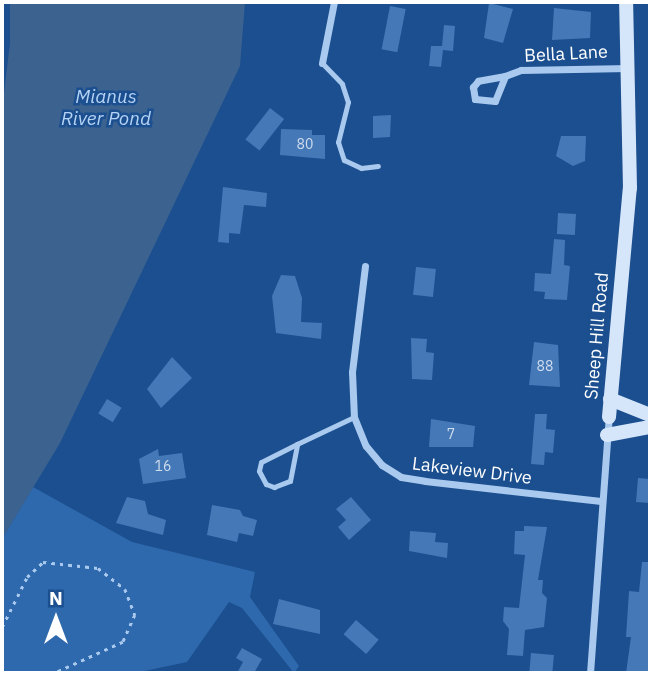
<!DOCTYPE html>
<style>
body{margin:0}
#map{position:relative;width:652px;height:675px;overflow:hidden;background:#1b4f8f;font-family:"IBM Plex Sans",sans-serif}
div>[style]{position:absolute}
.green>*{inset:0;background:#2e69ad}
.water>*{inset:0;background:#3c6290}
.building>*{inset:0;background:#4478b7;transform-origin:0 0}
.path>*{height:2.5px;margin-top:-1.25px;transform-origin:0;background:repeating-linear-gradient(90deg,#a9c9ee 0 3.5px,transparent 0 8.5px)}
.lane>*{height:5px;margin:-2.5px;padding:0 2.5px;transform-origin:2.5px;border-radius:2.5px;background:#a9c9ee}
.street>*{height:7px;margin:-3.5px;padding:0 3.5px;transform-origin:3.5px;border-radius:3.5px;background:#a9c9ee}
.secondary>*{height:14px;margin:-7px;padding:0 7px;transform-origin:7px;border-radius:7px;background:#d6e6fa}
span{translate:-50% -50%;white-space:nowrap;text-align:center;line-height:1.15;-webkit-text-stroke:5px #1b4f8f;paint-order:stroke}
.number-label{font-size:14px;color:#d0dded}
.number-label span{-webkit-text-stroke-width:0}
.street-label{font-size:18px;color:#fff}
.water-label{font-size:19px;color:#b5d3f5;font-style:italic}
.frame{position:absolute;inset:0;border:4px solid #fff;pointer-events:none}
.north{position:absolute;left:21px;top:584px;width:70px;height:70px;-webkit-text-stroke:5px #1b4f8f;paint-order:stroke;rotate:0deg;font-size:19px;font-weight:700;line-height:28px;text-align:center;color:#fff}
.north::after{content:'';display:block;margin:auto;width:24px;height:32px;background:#fff;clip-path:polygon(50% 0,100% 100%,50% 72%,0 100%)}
</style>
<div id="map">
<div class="green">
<i style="clip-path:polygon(33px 487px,132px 542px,255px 572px,250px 597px,299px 666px,294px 673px,242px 608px,229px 602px,187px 662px,135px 673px,2px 673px,2px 539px)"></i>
</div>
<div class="water">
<i style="clip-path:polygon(10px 2px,245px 2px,240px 66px,60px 443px,2px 539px,2px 110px,10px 43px)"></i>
</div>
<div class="building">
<i style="clip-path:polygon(489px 3px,513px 9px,503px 43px,484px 38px)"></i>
<i style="left:390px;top:6px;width:16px;height:44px;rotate:11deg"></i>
<i style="clip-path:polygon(554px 8px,591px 12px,590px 38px,552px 40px)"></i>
<i style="clip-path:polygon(444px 25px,455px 26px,453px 51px,443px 50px,441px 67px,429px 66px,431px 46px,442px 46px)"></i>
<i style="left:270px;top:108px;width:18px;height:40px;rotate:38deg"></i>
<i style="clip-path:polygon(391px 115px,390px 137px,373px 138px,373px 116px)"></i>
<i style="clip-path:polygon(281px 129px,312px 130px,312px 135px,325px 135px,325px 159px,280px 155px)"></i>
<i style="clip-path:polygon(561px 136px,586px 136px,585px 161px,573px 166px,556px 156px)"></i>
<i style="clip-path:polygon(223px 187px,267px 193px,266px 207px,244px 205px,240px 234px,229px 233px,229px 243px,218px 242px)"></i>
<i style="left:558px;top:213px;width:18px;height:21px;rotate:3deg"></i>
<i style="clip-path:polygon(554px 239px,565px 240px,564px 265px,570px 266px,567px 300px,544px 299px,545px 292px,534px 291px,535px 273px,551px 274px)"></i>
<i style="left:416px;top:267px;width:20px;height:28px;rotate:6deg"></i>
<i style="clip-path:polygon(281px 275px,295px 276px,302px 298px,301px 322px,322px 323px,321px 339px,276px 333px,272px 296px)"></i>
<i style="clip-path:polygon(411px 338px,427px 339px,426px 352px,434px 353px,432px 380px,412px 379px)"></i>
<i style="clip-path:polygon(534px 342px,558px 345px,560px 387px,529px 385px)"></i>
<i style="clip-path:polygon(172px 357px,192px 378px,161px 408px,147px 389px)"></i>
<i style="left:107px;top:399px;width:17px;height:17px;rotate:31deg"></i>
<i style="clip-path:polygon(535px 414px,547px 414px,546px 429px,555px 430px,553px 453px,545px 452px,544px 465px,531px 464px)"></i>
<i style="clip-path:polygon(431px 419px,475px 426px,473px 447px,429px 447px)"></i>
<i style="clip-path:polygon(158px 449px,159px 456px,182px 453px,186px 478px,143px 484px,139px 459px)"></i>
<i style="clip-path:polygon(638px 478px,650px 479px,650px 503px,636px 502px)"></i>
<i style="clip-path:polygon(127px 497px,145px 501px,148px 514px,166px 520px,163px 535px,116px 523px)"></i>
<i style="clip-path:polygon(351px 497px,371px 520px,349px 540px,338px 527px,346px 520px,336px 509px)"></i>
<i style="clip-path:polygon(212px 505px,240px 510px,243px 516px,257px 520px,253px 536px,239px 533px,237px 542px,207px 535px)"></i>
<i style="clip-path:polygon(524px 526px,547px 527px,538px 580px,543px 580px,542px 593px,547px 598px,544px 627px,525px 630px,523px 656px,507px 655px,509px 629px,503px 621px,504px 607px,519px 608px,525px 555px,514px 554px,515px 531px,524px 531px)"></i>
<i style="clip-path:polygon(410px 531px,436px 533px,435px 542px,448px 543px,447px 558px,409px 551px)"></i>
<i style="clip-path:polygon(642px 562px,650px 562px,650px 673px,626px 673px,631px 637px,626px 637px,629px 591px,639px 592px)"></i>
<i style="clip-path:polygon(279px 599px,320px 610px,320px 634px,273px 624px)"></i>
<i style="left:356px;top:620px;width:30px;height:19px;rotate:41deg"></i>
<i style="clip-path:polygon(242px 648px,262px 659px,254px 673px,237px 673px,243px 662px,236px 658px)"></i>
<i style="left:531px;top:653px;width:23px;height:20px;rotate:5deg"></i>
</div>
<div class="path">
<i style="left:2px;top:627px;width:56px;rotate:-63.4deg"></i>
<i style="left:27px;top:577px;width:22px;rotate:-43deg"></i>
<i style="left:43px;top:562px;width:55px;rotate:6.2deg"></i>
<i style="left:98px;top:568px;width:34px;rotate:38deg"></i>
<i style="left:125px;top:589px;width:28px;rotate:69deg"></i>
<i style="left:135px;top:615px;width:30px;rotate:114deg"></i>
<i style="left:123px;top:642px;width:75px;rotate:155.5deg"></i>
</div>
<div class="lane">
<i style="left:322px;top:63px;width:29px;rotate:46deg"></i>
<i style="left:342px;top:84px;width:19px;rotate:72deg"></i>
<i style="left:348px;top:102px;width:41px;rotate:104deg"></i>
<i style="left:338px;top:142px;width:19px;rotate:72deg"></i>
<i style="left:344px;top:160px;width:19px;rotate:25deg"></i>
<i style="left:361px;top:168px;width:17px;rotate:-7deg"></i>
<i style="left:297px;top:444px;width:40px;rotate:153.4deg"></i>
<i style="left:261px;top:462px;width:9px;rotate:103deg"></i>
<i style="left:259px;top:471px;width:15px;rotate:62deg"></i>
<i style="left:266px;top:484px;width:9px;rotate:21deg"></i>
<i style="left:274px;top:487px;width:17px;rotate:-21deg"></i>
<i style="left:290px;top:481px;width:38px;rotate:-79deg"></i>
<i style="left:297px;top:444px;width:63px;rotate:-25.3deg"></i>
</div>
<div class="street">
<i style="left:322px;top:63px;width:62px;rotate:-78.9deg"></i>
<i style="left:505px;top:76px;width:27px;rotate:170deg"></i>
<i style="left:478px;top:81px;width:8px;rotate:130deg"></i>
<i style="left:473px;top:87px;width:12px;rotate:81deg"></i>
<i style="left:475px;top:99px;width:20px;rotate:6deg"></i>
<i style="left:495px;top:101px;width:27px;rotate:-68deg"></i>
<i style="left:505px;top:76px;width:17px;rotate:-21deg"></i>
<i style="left:521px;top:70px;width:107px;rotate:-1.1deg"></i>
<i style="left:365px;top:266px;width:107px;rotate:97deg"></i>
<i style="left:352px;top:372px;width:45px;rotate:87.5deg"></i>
<i style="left:354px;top:417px;width:31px;rotate:68deg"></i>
<i style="left:366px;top:446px;width:25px;rotate:50deg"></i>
<i style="left:382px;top:465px;width:22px;rotate:32deg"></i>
<i style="left:401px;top:477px;width:24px;rotate:9deg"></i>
<i style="left:425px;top:481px;width:177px;rotate:6.5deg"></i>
<i style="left:590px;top:673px;width:257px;rotate:-85.8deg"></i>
</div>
<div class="secondary">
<i style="left:610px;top:399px;width:43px;rotate:21.8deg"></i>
<i style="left:609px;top:417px;width:230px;rotate:-84.8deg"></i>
<i style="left:630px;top:188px;width:186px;rotate:-91.2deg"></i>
<i style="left:607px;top:435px;width:44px;rotate:-10.5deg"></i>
</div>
<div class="number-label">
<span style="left:305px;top:144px">80</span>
<span style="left:545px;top:366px">88</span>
<span style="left:451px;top:434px">7</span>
<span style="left:163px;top:466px">16</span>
</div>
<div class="street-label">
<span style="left:566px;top:54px;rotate:-3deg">Bella Lane</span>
<span style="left:597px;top:336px;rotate:-85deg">Sheep Hill Road</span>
<span style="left:472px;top:471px;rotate:7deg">Lakeview Drive</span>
</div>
<div class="water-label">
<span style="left:106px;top:108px">Mianus<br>River Pond</span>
</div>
<div class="frame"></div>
<div class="north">N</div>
</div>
